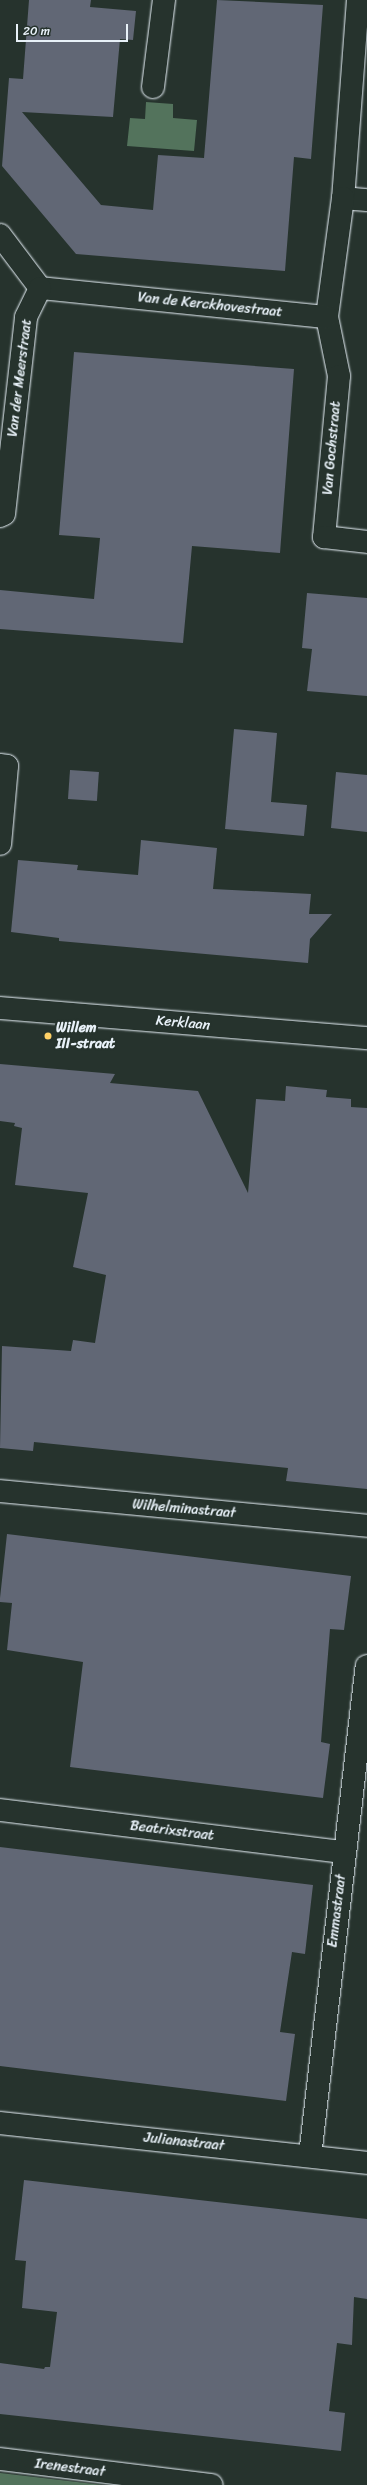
<!DOCTYPE html>
<style>
body{margin:0}
#map{position:relative;width:367px;height:2485px;overflow:hidden;background:#26332d;font-family:Sriracha,sans-serif}
div>[style]{position:absolute}
.green>*{inset:0;background:#53735c}
.building>*{inset:0;background:#616775;transform-origin:0 0}
.roads{filter:drop-shadow(0 0 1px #e8f1f8) drop-shadow(0 0 1px #e8f1f8)}
.lane>*{height:22px;margin:-11px;padding:0 11px;transform-origin:11px;border-radius:11px;background:#26332d}
.street>*{height:22px;margin:-11px;padding:0 11px;transform-origin:11px;border-radius:11px;background:#26332d}
.secondary>*{height:22px;margin:-11px;padding:0 11px;transform-origin:11px;border-radius:11px;background:#26332d}
.dots>*{width:11px;height:11px;translate:-50% -50%;box-sizing:border-box;border:2px solid #26332d;border-radius:50%}
span{translate:-50% -50%;white-space:nowrap;text-align:center;line-height:1.15;-webkit-text-stroke:4px #26332d;paint-order:stroke}
.street-label{font-size:14px;color:#e8f1f8}
.poi-label{font-size:14px;color:#e8f1f8;font-weight:700}
.left{translate:0 -50%;text-align:left}
.scale{position:absolute;left:16px;top:24px;width:112px;height:18px;box-sizing:border-box;border:2px solid #e8f1f8;border-top:0;padding-left:5px;font-size:12px;line-height:14px;white-space:nowrap;color:#e8f1f8;-webkit-text-stroke:3px #26332d;paint-order:stroke}
</style>
<div id="map">
<div class="green">
<i style="clip-path:polygon(146px 102px,173px 104px,173px 118px,197px 120px,194px 151px,127px 146px,130px 118px,145px 119px)"></i>
<i style="clip-path:polygon(0 2473px,102px 2485px,0 2485px)"></i>
</div>
<div class="building">
<i style="clip-path:polygon(29px 0,91px 0,90px 7px,136px 11px,133px 40px,120px 39px,113px 117px,22px 112px,101px 205px,153px 210px,158px 155px,204px 158px,217px 0,323px 5px,311px 159px,294px 157px,285px 271px,76px 254px,2px 166px,9px 78px,23px 79px)"></i>
<i style="clip-path:polygon(74px 352px,294px 369px,280px 553px,192px 546px,183px 643px,0 629px,0 590px,94px 599px,100px 538px,59px 535px)"></i>
<i style="clip-path:polygon(307px 593px,367px 598px,367px 696px,307px 691px,312px 649px,302px 648px)"></i>
<i style="clip-path:polygon(234px 729px,277px 733px,271px 802px,307px 805px,304px 836px,225px 829px)"></i>
<i style="left:70px;top:770px;width:29px;height:29px;rotate:4deg"></i>
<i style="clip-path:polygon(336px 772px,367px 775px,367px 832px,331px 828px)"></i>
<i style="clip-path:polygon(141px 840px,217px 848px,213px 889px,311px 894px,309px 914px,332px 914px,310px 939px,308px 963px,59px 941px,59px 938px,11px 932px,18px 860px,78px 865px,77px 870px,138px 875px)"></i>
<i style="clip-path:polygon(0 1064px,115px 1074px,110px 1083px,198px 1091px,248px 1193px,256px 1099px,285px 1101px,286px 1086px,327px 1090px,326px 1097px,351px 1099px,351px 1107px,367px 1108px,367px 1489px,286px 1481px,288px 1468px,34px 1442px,33px 1451px,0 1448px,2px 1346px,71px 1351px,73px 1340px,95px 1343px,106px 1275px,73px 1267px,88px 1193px,15px 1185px,22px 1128px,14px 1126px,15px 1123px,0 1121px)"></i>
<i style="clip-path:polygon(7px 1534px,351px 1576px,344px 1630px,330px 1629px,321px 1742px,330px 1744px,323px 1798px,70px 1767px,83px 1662px,7px 1650px,12px 1603px,0 1602px,0 1598px)"></i>
<i style="clip-path:polygon(0 1847px,313px 1885px,305px 1954px,292px 1952px,280px 2032px,295px 2034px,286px 2101px,0 2066px)"></i>
<i style="clip-path:polygon(24px 2180px,367px 2219px,367px 2299px,354px 2297px,352px 2345px,337px 2343px,329px 2411px,345px 2413px,341px 2451px,0 2414px,0 2363px,44px 2369px,45px 2367px,50px 2367px,57px 2312px,22px 2308px,26px 2261px,15px 2260px)"></i>
</div>
<div class="roads">
<div class="lane">
<i style="left:153px;top:87px;width:88px;rotate:-82.8deg"></i>
<i style="left:343px;top:198px;width:24px;rotate:5deg"></i>
<i style="left:0;top:765px;width:7px;rotate:8deg"></i>
<i style="left:7px;top:766px;width:78px;rotate:95.1deg"></i>
</div>
<div class="street">
<i style="left:358px;top:0;width:199px;rotate:94.3deg"></i>
<i style="left:343px;top:198px;width:120px;rotate:97.7deg"></i>
<i style="left:327px;top:317px;width:60px;rotate:78.5deg"></i>
<i style="left:339px;top:376px;width:162px;rotate:95.3deg"></i>
<i style="left:324px;top:537px;width:43px;rotate:6.6deg"></i>
<i style="left:0;top:235px;width:66px;rotate:53deg"></i>
<i style="left:40px;top:288px;width:288px;rotate:5.8deg"></i>
<i style="left:0;top:516px;width:4px;rotate:-27deg"></i>
<i style="left:4px;top:514px;width:198px;rotate:-83.6deg"></i>
<i style="left:26px;top:317px;width:32px;rotate:-64deg"></i>
<i style="left:0;top:1491px;width:369px;rotate:5.4deg"></i>
<i style="left:0;top:1810px;width:347px;rotate:7deg"></i>
<i style="left:0;top:2123px;width:369px;rotate:6.2deg"></i>
<i style="left:310px;top:2156px;width:493px;rotate:-83.4deg"></i>
<i style="left:0;top:2459px;width:213px;rotate:7deg"></i>
</div>
<div class="secondary">
<i style="left:0;top:1008px;width:368px;rotate:4.7deg"></i>
</div>
</div>
<div class="dots">
<i style="left:48px;top:1036px;background:#ffd166"></i>
</div>
<div class="street-label">
<span style="left:210px;top:305px;rotate:6deg">Van de Kerckhovestraat</span>
<span style="left:20px;top:378px;rotate:-83deg">Van der Meerstraat</span>
<span style="left:332px;top:448px;rotate:-85deg">Van Gochstraat</span>
<span style="left:183px;top:1023px;rotate:5deg">Kerklaan</span>
<span style="left:184px;top:1509px;rotate:5deg">Wilhelminastraat</span>
<span style="left:172px;top:1831px;rotate:7deg">Beatrixstraat</span>
<span style="left:337px;top:1911px;rotate:-83deg">Emmastraat</span>
<span style="left:184px;top:2142px;rotate:6deg">Julianastraat</span>
<span style="left:70px;top:2468px;rotate:7deg">Irenestraat</span>
</div>
<div class="poi-label">
<span class="left" style="left:56px;top:1036px">Willem<br>III-straat</span>
</div>
<div class="scale">20 m</div>
</div>
